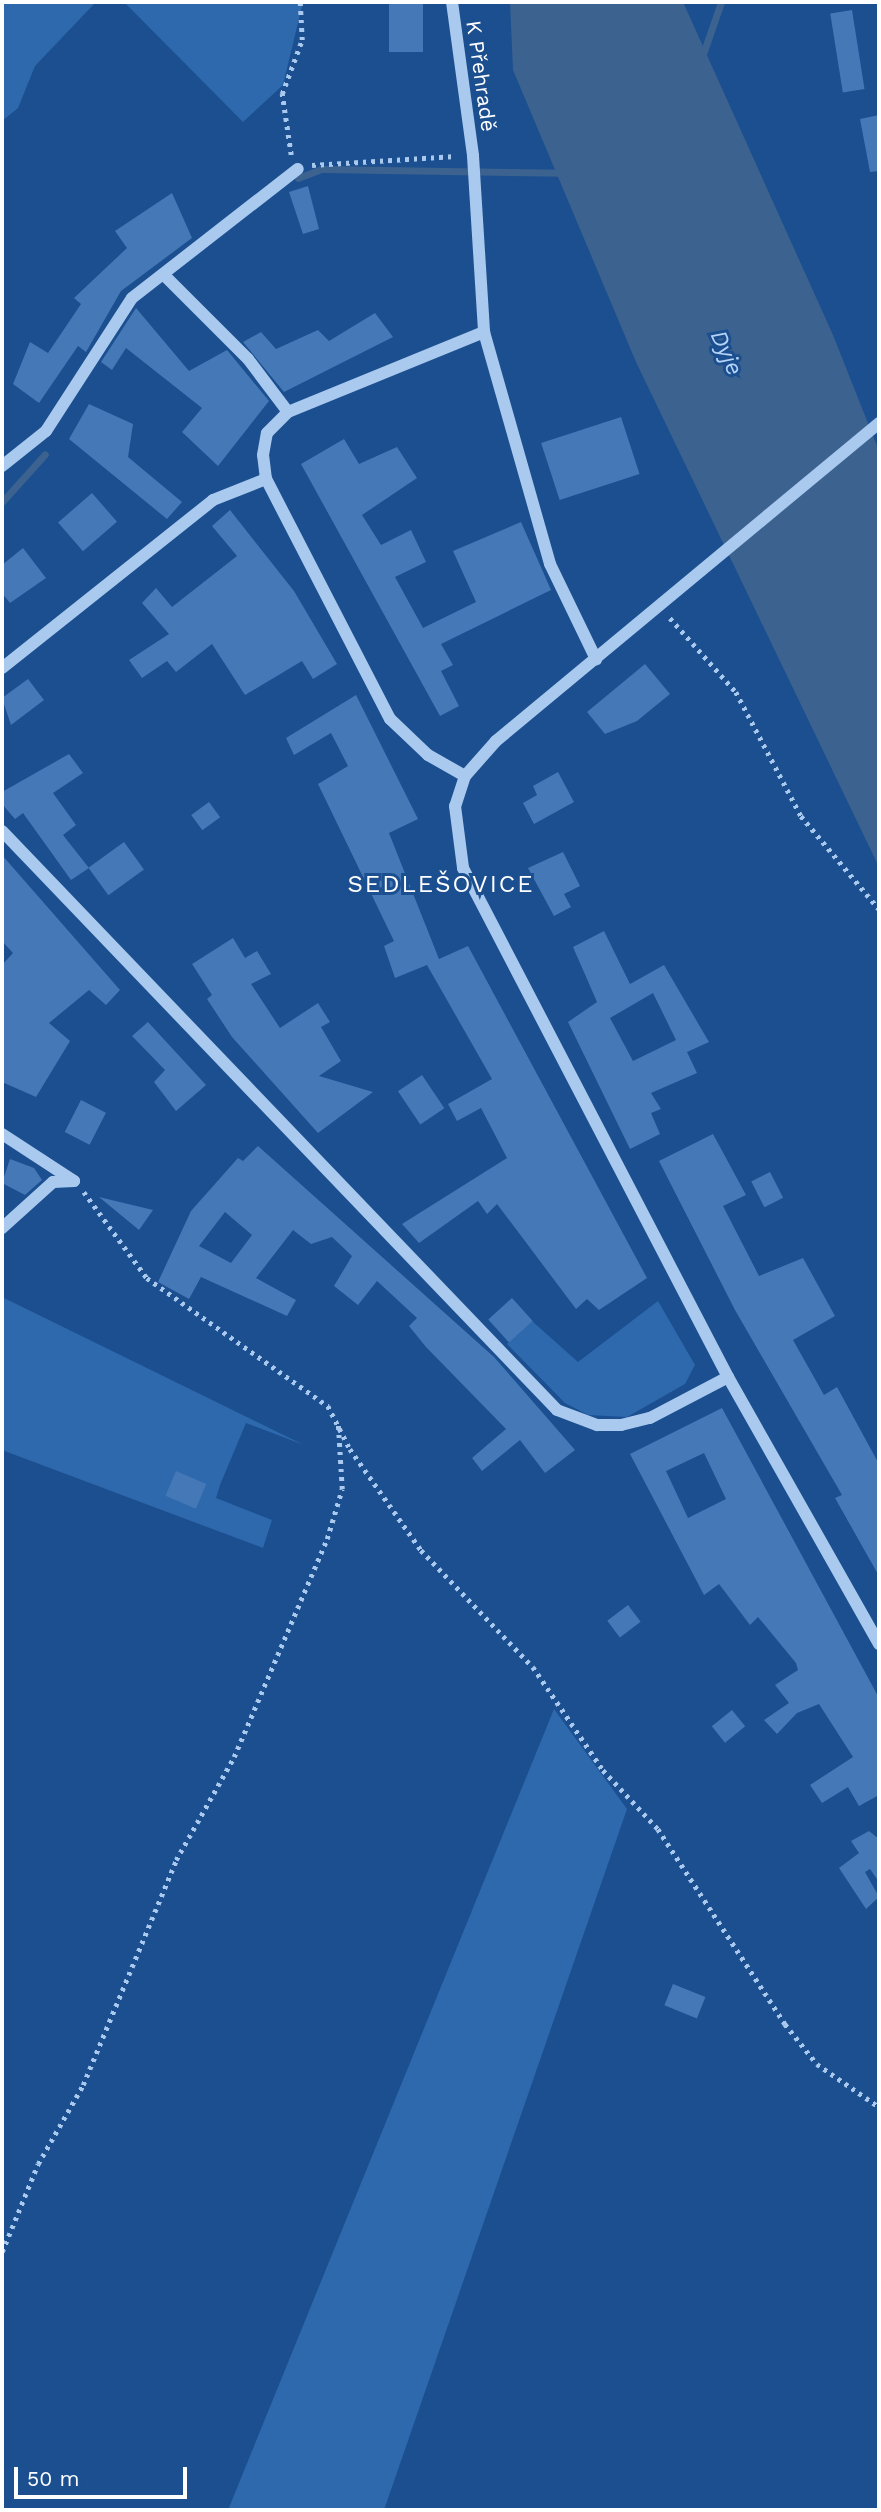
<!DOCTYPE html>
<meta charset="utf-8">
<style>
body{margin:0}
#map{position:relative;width:881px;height:2512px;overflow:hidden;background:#1b4f8f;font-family:"Work Sans",sans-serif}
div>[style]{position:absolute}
.green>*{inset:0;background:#2e69ad}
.water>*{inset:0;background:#3c6290}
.stream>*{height:7px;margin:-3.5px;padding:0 3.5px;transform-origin:3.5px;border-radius:3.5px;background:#3c6290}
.building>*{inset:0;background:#4478b7;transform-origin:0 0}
.path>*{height:4.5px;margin-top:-2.25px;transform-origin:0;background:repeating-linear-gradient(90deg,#a9c9ee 0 3.5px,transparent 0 8.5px)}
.minor>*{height:12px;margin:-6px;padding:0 6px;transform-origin:6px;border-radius:6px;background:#a9c9ee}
span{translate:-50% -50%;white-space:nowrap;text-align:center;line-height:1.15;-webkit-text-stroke:6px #1b4f8f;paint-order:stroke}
.street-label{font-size:21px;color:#fff}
.water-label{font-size:23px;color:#b5d3f5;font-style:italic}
.quarter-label{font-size:24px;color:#fff;letter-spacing:2px}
.frame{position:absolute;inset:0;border:4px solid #fff;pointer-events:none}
.scale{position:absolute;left:14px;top:2467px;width:173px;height:32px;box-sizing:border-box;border:4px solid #fff;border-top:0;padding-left:9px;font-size:21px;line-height:24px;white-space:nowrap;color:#fff;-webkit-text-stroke:5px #1b4f8f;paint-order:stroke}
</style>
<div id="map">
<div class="green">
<i style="clip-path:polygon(2px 2px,96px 2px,35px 66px,18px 108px,2px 121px)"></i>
<i style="clip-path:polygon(124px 2px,303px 2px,283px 85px,243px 122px)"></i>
<i style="clip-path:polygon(2px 1297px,304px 1445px,246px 1423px,220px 1485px,216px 1498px,272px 1520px,263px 1548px,2px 1450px)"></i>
<i style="clip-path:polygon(658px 1301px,695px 1365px,685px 1384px,627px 1417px,588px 1415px,565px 1403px,507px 1344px,532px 1321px,578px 1362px)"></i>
<i style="clip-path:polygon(554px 1709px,627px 1809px,384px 2510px,228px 2510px)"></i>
</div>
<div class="water">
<i style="clip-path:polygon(510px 2px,683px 2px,833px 335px,879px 451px,879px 867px,636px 362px,513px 70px)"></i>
</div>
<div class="stream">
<i style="left:702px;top:57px;width:58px;rotate:-70.9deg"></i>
<i style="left:298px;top:178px;width:25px;rotate:-21deg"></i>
<i style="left:321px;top:169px;width:244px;rotate:0.9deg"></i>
<i style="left:2px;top:502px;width:64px;rotate:-48.1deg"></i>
</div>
<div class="building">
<i style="left:389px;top:2px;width:34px;height:50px"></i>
<i style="left:852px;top:10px;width:80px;height:22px;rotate:81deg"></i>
<i style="clip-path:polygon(879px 115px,879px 171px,870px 172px,860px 119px)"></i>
<i style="clip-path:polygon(308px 186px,319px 229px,303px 234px,289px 192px)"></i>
<i style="clip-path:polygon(172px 193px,192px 238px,121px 291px,86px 352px,78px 346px,39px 403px,13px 384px,30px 342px,48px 353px,81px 304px,74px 298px,127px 248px,115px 231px)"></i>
<i style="clip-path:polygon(136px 308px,189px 371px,227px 350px,269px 401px,218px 466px,182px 432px,202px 408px,126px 348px,112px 370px,101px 362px)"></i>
<i style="clip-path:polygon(375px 313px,393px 337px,284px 392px,243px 342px,261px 332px,276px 349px,318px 330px,329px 341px)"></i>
<i style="clip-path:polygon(89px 404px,133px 424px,128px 457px,182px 502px,167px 519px,69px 439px)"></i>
<i style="left:621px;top:417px;width:60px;height:84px;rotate:72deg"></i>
<i style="clip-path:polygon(344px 439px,359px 464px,397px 447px,417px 478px,362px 515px,381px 545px,411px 530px,426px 562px,395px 577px,423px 628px,476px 602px,453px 551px,521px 522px,551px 590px,441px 644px,453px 665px,441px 671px,459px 706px,440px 716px,301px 464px)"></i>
<i style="left:92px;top:493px;width:38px;height:45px;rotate:49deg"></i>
<i style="clip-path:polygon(230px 510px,294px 591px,337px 664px,313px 679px,302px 661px,245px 695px,212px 644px,176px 672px,167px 661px,142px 678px,129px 660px,169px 634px,142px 603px,156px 588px,172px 607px,237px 556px,212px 526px)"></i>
<i style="clip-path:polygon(23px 548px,46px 578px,10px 603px,2px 593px,2px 565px)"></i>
<i style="clip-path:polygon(645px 664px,670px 694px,637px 721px,605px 734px,587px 712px)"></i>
<i style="clip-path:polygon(28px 679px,44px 700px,11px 725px,2px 698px)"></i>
<i style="clip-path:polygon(356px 695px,418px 819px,389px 833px,439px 959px,468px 946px,647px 1278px,599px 1310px,587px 1299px,576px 1309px,497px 1204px,487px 1214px,478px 1201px,419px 1243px,402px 1224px,507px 1158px,481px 1108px,457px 1121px,448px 1104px,492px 1079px,427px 965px,395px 978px,384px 946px,394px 941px,318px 784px,348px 766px,331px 733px,294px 755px,286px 738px)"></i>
<i style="clip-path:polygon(69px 754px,83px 773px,53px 793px,76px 825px,63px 835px,89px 868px,71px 880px,23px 813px,15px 819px,2px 804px,2px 792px)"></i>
<i style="clip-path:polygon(558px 772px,574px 802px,534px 824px,523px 803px,537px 795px,533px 786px)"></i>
<i style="left:209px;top:802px;width:19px;height:22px;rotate:54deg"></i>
<i style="left:124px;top:842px;width:34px;height:44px;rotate:54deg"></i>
<i style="clip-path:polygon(563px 852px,580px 886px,564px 894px,571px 907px,554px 916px,528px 868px)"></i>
<i style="clip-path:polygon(2px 855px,120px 990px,106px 1005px,89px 990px,49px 1023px,70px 1041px,36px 1097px,2px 1082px,2px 965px,13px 953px,2px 941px)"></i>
<i style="clip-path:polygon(evenodd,604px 931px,630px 984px,664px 965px,709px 1042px,687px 1052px,697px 1073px,651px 1093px,661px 1109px,651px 1113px,660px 1134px,630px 1149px,568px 1022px,597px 1002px,573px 947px,604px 931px,653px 993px,676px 1040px,633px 1061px,610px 1018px,653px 993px)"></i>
<i style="clip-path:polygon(233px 938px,245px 958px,257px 951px,271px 974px,251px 984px,280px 1028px,318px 1003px,330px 1022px,321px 1027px,341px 1061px,319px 1076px,373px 1092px,318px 1133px,232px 1037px,207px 999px,212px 995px,192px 964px)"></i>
<i style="clip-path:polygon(148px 1022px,206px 1085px,176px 1111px,154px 1082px,165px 1070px,132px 1036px)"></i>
<i style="left:422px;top:1075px;width:40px;height:29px;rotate:56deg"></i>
<i style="left:81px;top:1100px;width:28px;height:36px;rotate:27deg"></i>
<i style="clip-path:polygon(713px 1134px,746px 1195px,723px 1206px,759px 1276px,803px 1258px,835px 1316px,793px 1340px,824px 1395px,837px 1387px,879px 1464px,879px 1576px,835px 1498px,842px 1495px,735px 1310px,659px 1161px)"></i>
<i style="clip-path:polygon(evenodd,258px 1146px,494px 1357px,575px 1450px,545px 1473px,520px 1440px,482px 1471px,472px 1458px,506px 1429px,426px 1347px,409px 1326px,417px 1318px,377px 1281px,358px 1305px,334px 1286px,352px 1256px,332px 1237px,311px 1244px,293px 1230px,256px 1278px,296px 1300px,287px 1316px,201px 1277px,189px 1299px,158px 1282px,191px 1211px,238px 1158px,243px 1161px,258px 1146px,225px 1212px,252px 1235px,231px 1263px,199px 1246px,225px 1212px)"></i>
<i style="clip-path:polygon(10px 1159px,34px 1168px,42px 1180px,25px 1195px,2px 1183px)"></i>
<i style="left:770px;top:1172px;width:29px;height:21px;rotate:63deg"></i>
<i style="clip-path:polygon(99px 1197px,153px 1210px,139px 1230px)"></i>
<i style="left:512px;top:1298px;width:31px;height:32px;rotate:48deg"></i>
<i style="clip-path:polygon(evenodd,722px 1408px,879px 1698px,879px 1795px,859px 1806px,848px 1787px,822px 1803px,810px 1785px,853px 1757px,819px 1704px,797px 1713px,777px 1734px,764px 1720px,789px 1703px,775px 1685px,798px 1670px,796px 1663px,758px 1617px,750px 1625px,719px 1584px,704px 1595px,630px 1454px,722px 1408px,704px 1453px,726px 1499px,688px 1518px,666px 1471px,704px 1453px)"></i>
<i style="left:176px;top:1471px;width:33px;height:27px;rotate:23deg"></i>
<i style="left:628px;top:1605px;width:21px;height:26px;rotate:53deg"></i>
<i style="left:732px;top:1710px;width:21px;height:26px;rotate:51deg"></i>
<i style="clip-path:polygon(869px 1831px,879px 1839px,879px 1882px,870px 1869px,865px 1872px,879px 1897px,866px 1909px,839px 1868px,859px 1853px,851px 1841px)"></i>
<i style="left:673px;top:1984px;width:35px;height:23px;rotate:22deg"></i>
</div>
<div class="path">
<i style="left:291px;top:155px;width:62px;rotate:-98.4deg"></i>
<i style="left:282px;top:94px;width:58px;rotate:-69.7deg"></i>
<i style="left:302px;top:40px;width:38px;rotate:-93deg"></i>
<i style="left:312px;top:165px;width:144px;rotate:-3.6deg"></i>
<i style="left:670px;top:618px;width:99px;rotate:48.3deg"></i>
<i style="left:736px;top:692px;width:140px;rotate:62.3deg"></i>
<i style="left:801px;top:816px;width:121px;rotate:50deg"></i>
<i style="left:84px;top:1192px;width:107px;rotate:53.8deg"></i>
<i style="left:147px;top:1278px;width:222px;rotate:35.3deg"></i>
<i style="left:328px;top:1406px;width:48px;rotate:62.9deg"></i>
<i style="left:350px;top:1449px;width:123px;rotate:54.9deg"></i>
<i style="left:421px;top:1550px;width:162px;rotate:46.3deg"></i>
<i style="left:533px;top:1667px;width:125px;rotate:55.8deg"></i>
<i style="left:603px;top:1770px;width:81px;rotate:47deg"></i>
<i style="left:658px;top:1829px;width:233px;rotate:56.9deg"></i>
<i style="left:785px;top:2024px;width:51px;rotate:51.3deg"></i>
<i style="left:817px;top:2064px;width:75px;rotate:34.7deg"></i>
<i style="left:2px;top:2252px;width:95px;rotate:-67.8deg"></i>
<i style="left:38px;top:2164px;width:91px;rotate:-60.3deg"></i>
<i style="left:83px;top:2085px;width:243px;rotate:-67.5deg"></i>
<i style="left:176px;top:1860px;width:118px;rotate:-60.6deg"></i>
<i style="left:234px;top:1757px;width:237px;rotate:-66.9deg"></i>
<i style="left:327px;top:1539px;width:52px;rotate:-73.3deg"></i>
<i style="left:342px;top:1489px;width:65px;rotate:-93.5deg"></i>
</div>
<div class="minor">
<i style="left:452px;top:2px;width:155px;rotate:82.2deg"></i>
<i style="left:473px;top:156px;width:176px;rotate:86.4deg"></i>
<i style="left:484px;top:332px;width:241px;rotate:74.1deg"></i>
<i style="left:550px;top:564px;width:106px;rotate:64.2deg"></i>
<i style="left:166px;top:277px;width:116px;rotate:45deg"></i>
<i style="left:248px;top:359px;width:66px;rotate:53deg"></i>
<i style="left:879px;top:423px;width:498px;rotate:140.3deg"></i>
<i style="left:496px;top:741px;width:47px;rotate:131.5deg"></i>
<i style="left:465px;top:776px;width:32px;rotate:108deg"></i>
<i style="left:455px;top:806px;width:63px;rotate:82.6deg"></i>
<i style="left:463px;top:868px;width:574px;rotate:62.5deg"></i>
<i style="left:728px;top:1377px;width:307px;rotate:60.5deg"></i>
<i style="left:2px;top:466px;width:56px;rotate:-38.5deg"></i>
<i style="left:46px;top:431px;width:158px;rotate:-57.1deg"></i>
<i style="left:132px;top:298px;width:210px;rotate:-37.9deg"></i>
<i style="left:2px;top:668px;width:270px;rotate:-38.5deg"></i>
<i style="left:213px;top:500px;width:57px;rotate:-21.6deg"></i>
<i style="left:465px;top:776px;width:43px;rotate:-150.4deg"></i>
<i style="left:428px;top:755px;width:52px;rotate:-136.5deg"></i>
<i style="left:390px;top:719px;width:270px;rotate:-117.3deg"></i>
<i style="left:266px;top:479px;width:24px;rotate:-97deg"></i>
<i style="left:263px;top:455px;width:22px;rotate:-80deg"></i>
<i style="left:267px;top:433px;width:30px;rotate:-45deg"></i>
<i style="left:288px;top:412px;width:212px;rotate:-22.2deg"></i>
<i style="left:2px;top:831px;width:802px;rotate:46.21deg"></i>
<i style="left:557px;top:1410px;width:43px;rotate:20.6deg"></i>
<i style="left:597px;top:1425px;width:24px"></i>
<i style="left:621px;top:1425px;width:30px;rotate:-14deg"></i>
<i style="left:650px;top:1418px;width:88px;rotate:-27.7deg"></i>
<i style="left:2px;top:1134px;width:86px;rotate:33.1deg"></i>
<i style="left:74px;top:1181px;width:21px;rotate:177deg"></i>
<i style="left:53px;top:1182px;width:69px;rotate:138deg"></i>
</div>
<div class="street-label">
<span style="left:481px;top:76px;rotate:82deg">K Přehradě</span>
</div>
<div class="water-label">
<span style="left:726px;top:353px;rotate:66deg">Dyje</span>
</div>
<div class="quarter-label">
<span style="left:441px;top:885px">SEDLEŠOVICE</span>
</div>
<div class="frame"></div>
<div class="scale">50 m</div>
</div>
